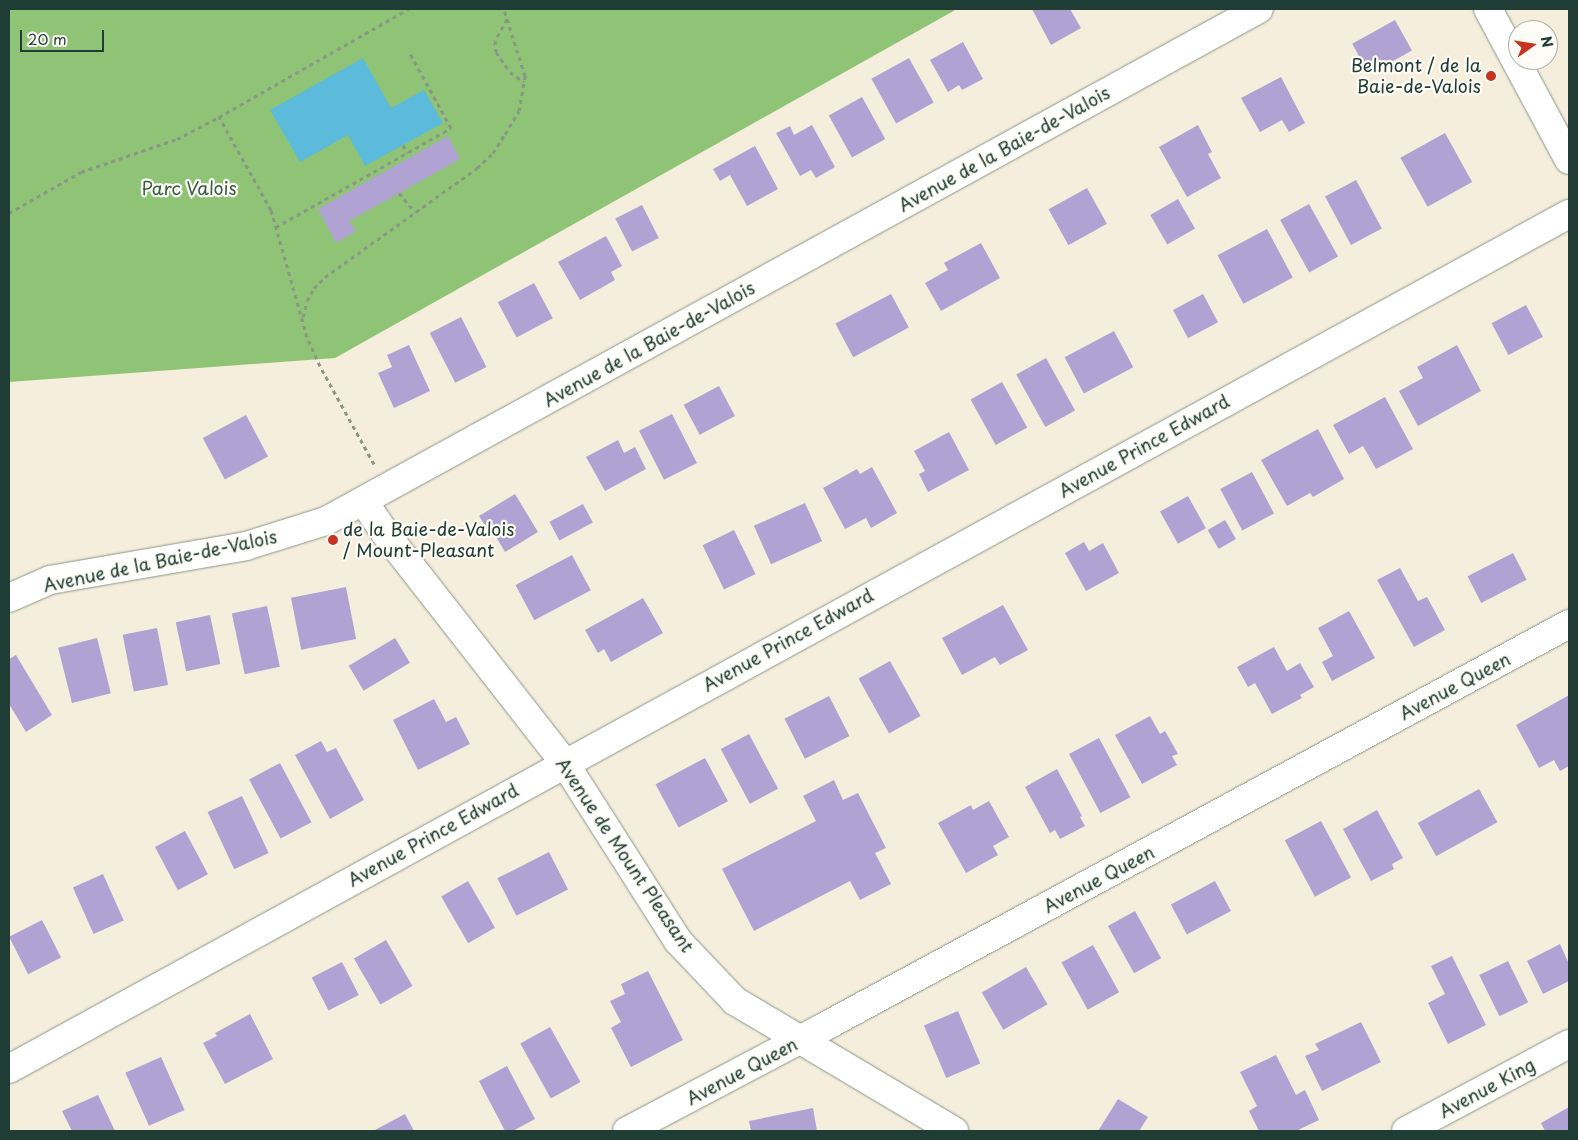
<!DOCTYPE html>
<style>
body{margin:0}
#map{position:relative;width:1578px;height:1140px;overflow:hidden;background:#f6eedc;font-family:"Playpen Sans",sans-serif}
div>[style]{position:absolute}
.green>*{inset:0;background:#8fc375}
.water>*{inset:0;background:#5cbbda}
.building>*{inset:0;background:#b0a3d4;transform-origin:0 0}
.path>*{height:3px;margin-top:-1.5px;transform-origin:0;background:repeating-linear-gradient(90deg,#8a9688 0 4px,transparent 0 8px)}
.roads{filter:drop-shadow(0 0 1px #8a9688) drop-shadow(0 0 1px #8a9688)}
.minor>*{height:28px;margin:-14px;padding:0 14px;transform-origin:14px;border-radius:14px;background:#fff}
.dots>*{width:14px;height:14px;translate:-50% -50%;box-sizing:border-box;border:2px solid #fdfcf7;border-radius:50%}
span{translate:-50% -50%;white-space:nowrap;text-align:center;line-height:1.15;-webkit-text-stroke:4.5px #fdfcf7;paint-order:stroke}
.poi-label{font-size:18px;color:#1f3d34}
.right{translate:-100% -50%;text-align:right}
.left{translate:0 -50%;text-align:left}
.street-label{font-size:18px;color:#1f3d34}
.park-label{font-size:18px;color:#3b5e44}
.frame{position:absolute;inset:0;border:10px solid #1f3d34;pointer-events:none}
.north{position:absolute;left:1508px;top:20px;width:50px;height:50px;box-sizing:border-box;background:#fdfcf7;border:1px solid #a4b0a9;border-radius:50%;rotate:77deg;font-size:14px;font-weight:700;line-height:20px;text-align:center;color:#1f3d34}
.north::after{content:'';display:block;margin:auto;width:18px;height:22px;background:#c8321e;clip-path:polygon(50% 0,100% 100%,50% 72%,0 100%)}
.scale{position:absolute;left:20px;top:30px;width:84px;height:22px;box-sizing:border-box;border:2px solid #1f3d34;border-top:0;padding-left:6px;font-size:15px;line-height:18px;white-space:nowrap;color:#1f3d34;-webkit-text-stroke:4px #fdfcf7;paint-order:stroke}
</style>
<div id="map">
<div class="green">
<i style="clip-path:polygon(9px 9px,957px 9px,335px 358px,9px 382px)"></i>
</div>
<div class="water">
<i style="clip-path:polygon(363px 58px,391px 108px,424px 90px,443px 123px,365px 166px,348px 135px,300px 162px,270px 110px)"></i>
</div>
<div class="building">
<i style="clip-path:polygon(1032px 9px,1070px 9px,1081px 28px,1051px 45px)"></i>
<i style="left:1395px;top:20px;width:35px;height:49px;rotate:61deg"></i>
<i style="clip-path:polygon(963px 42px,983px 79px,962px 90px,959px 85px,948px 92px,930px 60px)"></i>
<i style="left:909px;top:58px;width:51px;height:43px;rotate:61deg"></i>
<i style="clip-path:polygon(1281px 77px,1305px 123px,1289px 132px,1282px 120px,1260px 132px,1241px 98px)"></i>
<i style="left:862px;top:97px;width:48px;height:38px;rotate:61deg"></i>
<i style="clip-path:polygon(812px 125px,835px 167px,816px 178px,811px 170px,800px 176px,776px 133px,790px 126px,794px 135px)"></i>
<i style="clip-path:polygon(1198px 125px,1212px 152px,1208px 154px,1221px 178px,1187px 197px,1159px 147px)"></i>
<i style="left:1445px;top:133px;width:56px;height:51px;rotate:61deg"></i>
<i style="clip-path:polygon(448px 136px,460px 159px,349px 221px,356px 231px,336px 243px,318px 209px)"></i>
<i style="clip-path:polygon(755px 146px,778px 189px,747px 206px,730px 175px,720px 181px,713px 169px)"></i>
<i style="left:1356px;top:180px;width:55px;height:35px;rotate:62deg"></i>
<i style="left:1087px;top:188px;width:41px;height:44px;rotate:61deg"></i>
<i style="left:1178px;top:199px;width:34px;height:32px;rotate:60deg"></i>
<i style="left:1309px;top:204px;width:60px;height:33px;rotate:61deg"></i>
<i style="left:642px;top:205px;width:37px;height:30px;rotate:63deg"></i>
<i style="left:1267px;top:229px;width:55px;height:56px;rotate:62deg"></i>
<i style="clip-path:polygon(606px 236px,622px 266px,611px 272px,615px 280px,580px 300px,558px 262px)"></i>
<i style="clip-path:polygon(981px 243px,1000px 278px,941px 311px,925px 283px,948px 270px,944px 263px)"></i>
<i style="left:534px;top:283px;width:40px;height:41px;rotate:62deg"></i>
<i style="left:891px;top:294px;width:38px;height:63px;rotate:62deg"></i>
<i style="left:1203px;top:294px;width:32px;height:34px;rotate:62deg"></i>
<i style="left:1526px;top:305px;width:36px;height:39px;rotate:62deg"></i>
<i style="left:461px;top:317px;width:56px;height:35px;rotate:63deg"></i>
<i style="left:1114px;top:331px;width:41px;height:56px;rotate:62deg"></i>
<i style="clip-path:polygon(409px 345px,430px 391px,394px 408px,378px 373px,392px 367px,387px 355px)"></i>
<i style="clip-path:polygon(1457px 345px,1481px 391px,1418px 426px,1399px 391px,1423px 378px,1417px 367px)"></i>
<i style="left:1046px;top:358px;width:60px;height:34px;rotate:61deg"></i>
<i style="left:1002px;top:382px;width:52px;height:36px;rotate:61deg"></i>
<i style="left:719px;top:386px;width:34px;height:40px;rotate:62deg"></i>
<i style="clip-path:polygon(1385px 397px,1413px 449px,1376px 469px,1363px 446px,1349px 454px,1333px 425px)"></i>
<i style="left:672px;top:414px;width:55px;height:37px;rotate:63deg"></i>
<i style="left:246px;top:415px;width:47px;height:49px;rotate:62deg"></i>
<i style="clip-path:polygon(1318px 429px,1344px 479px,1313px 497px,1310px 493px,1287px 506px,1261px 460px)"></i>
<i style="clip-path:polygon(949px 432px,969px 470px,928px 492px,919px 474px,925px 471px,914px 451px)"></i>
<i style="clip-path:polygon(618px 440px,624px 453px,635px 447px,646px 469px,605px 491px,586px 457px)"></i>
<i style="clip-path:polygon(872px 467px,897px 513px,871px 528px,866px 518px,845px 529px,823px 488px,857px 469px,860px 474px)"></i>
<i style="left:1252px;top:472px;width:47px;height:36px;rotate:62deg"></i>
<i style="clip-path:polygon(515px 494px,538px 532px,505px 552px,495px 535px,492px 537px,479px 516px)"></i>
<i style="left:1188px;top:496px;width:37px;height:32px;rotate:61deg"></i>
<i style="left:805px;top:503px;width:42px;height:56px;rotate:66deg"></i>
<i style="left:583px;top:504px;width:21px;height:38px;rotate:62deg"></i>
<i style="left:1225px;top:520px;width:22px;height:20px;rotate:60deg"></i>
<i style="left:734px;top:530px;width:49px;height:35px;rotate:64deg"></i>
<i style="clip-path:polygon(1084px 542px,1089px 551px,1103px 543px,1119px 573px,1086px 591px,1065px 553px)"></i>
<i style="left:1513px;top:553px;width:30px;height:51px;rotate:63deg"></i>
<i style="left:572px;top:555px;width:40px;height:64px;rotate:62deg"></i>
<i style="clip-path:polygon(1400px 568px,1418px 601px,1427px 597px,1445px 630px,1414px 647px,1377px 580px)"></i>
<i style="left:346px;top:587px;width:53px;height:56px;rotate:79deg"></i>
<i style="clip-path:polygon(643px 598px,663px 633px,611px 662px,604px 649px,598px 653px,585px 630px)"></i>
<i style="clip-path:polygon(1003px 605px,1028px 650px,1000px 665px,995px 657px,962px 675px,942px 638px)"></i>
<i style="left:267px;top:606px;width:62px;height:36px;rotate:78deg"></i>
<i style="clip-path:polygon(1349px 611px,1375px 658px,1332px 681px,1322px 662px,1333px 656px,1318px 628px)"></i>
<i style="left:210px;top:615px;width:50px;height:35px;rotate:78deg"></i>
<i style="left:157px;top:628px;width:58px;height:35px;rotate:79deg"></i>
<i style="left:97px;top:638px;width:57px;height:40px;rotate:76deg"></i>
<i style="left:395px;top:638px;width:29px;height:54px;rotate:59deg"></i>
<i style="clip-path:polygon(1274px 647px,1287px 671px,1300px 663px,1314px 687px,1300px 695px,1302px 698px,1272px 714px,1255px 683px,1248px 687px,1237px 667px)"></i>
<i style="clip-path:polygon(16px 655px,52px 715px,26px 732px,9px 704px,9px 659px)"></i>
<i style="left:890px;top:661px;width:63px;height:36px;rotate:61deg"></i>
<i style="clip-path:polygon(1569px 695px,1569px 766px,1560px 771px,1554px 760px,1539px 768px,1516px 725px)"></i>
<i style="left:829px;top:696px;width:45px;height:50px;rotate:63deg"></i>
<i style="clip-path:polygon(434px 699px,446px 722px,456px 717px,470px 744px,418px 770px,393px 720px)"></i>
<i style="clip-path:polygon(1150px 716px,1160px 734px,1165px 731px,1178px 754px,1172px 756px,1177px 765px,1142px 784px,1115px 735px)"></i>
<i style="left:749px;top:734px;width:62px;height:32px;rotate:62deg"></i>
<i style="left:1099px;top:738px;width:67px;height:34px;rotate:62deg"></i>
<i style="clip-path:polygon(321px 741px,327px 752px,336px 748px,364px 800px,330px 819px,295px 755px)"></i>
<i style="left:705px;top:758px;width:49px;height:56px;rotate:62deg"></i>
<i style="left:280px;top:763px;width:67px;height:35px;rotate:62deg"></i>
<i style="clip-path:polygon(1057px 769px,1082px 816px,1080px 817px,1085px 826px,1060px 839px,1055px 830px,1050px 833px,1025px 787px)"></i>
<i style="clip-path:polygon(834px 780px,843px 800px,858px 793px,886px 848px,875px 853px,891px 884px,860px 900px,850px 881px,754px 931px,722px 869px,816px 821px,803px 796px)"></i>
<i style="left:1479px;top:789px;width:38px;height:70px;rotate:61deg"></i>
<i style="left:242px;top:796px;width:63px;height:38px;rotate:65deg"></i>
<i style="clip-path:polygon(989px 801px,1009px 837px,993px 846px,998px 855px,966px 873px,938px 823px,971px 805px,973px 810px)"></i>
<i style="clip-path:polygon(1377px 810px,1403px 858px,1392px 864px,1394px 869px,1371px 881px,1343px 829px)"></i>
<i style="left:1321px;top:821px;width:64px;height:41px;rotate:62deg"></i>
<i style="left:185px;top:831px;width:49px;height:34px;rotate:62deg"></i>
<i style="left:549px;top:852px;width:42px;height:58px;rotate:63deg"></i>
<i style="left:103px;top:874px;width:51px;height:33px;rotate:66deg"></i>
<i style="left:468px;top:881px;width:54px;height:31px;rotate:60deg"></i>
<i style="left:1215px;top:881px;width:34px;height:50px;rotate:62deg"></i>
<i style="left:1135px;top:911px;width:54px;height:31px;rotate:61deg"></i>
<i style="left:42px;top:920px;width:42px;height:37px;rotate:63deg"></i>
<i style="left:386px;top:940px;width:53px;height:37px;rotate:60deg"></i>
<i style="clip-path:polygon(1560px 944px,1569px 964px,1569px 981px,1543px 994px,1527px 961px)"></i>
<i style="left:1093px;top:945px;width:54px;height:36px;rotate:61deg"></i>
<i style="clip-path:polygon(1452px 956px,1486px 1025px,1448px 1044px,1428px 1003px,1445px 994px,1431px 966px)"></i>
<i style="left:1508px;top:961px;width:46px;height:32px;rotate:64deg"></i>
<i style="left:342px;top:962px;width:37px;height:34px;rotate:63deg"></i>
<i style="left:1026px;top:967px;width:43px;height:51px;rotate:60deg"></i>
<i style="clip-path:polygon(648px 971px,683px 1040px,631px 1067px,611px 1028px,621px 1022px,610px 1001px,625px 994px,621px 984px)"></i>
<i style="left:958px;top:1011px;width:57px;height:37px;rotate:67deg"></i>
<i style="clip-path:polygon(250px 1014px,273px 1059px,225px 1084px,203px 1043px,217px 1036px,215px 1033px)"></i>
<i style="clip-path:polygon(1361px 1022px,1381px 1062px,1322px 1091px,1305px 1056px,1319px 1050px,1315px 1044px)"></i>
<i style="left:550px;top:1027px;width:63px;height:34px;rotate:61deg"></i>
<i style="clip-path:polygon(1276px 1055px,1296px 1095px,1305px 1090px,1319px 1120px,1296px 1131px,1259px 1131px,1249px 1111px,1257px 1106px,1240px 1072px)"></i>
<i style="left:161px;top:1057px;width:58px;height:39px;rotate:66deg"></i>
<i style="clip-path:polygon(507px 1066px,535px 1119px,513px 1131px,505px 1131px,479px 1081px)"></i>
<i style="clip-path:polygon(98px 1095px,115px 1131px,72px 1131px,62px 1111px)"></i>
<i style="clip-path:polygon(1118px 1099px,1148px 1117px,1139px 1131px,1098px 1131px)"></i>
<i style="clip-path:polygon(1569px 1107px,1569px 1131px,1545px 1131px,1541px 1123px)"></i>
<i style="clip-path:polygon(813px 1108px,817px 1131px,751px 1131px,749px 1121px)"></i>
<i style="clip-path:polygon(405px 1114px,414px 1131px,373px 1131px)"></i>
</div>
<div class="path">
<i style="left:507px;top:19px;width:25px;rotate:119deg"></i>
<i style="left:495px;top:41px;width:11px;rotate:85deg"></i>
<i style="left:496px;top:52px;width:24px;rotate:55deg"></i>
<i style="left:510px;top:72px;width:17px;rotate:36deg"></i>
<i style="left:403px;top:145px;width:9px;rotate:63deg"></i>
<i style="left:399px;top:193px;width:25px;rotate:50deg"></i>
<i style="left:9px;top:213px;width:83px;rotate:-29.7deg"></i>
<i style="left:81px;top:172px;width:102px;rotate:-19deg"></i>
<i style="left:177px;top:139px;width:47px;rotate:-27.6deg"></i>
<i style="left:276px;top:227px;width:201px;rotate:-29.5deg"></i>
<i style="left:451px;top:128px;width:85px;rotate:-118.7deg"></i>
<i style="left:303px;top:317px;width:16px;rotate:-76deg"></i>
<i style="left:307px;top:301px;width:15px;rotate:-62deg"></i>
<i style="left:314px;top:288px;width:16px;rotate:-45deg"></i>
<i style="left:325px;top:277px;width:187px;rotate:-35.6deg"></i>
<i style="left:477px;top:168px;width:22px;rotate:-43deg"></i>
<i style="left:493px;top:153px;width:22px;rotate:-58deg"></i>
<i style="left:505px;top:134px;width:27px;rotate:-59deg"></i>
<i style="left:519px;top:111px;width:36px;rotate:-80deg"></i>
<i style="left:525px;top:76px;width:70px;rotate:-107.4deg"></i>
<i style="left:374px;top:464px;width:112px;rotate:-118.9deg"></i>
<i style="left:320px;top:366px;width:32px;rotate:-114deg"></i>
<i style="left:307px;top:337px;width:132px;rotate:-105.8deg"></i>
<i style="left:271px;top:210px;width:107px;rotate:-119.2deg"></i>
<i style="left:219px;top:117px;width:218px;rotate:-29.7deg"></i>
</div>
<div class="roads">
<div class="minor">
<i style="left:1488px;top:9px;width:171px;rotate:61.8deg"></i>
<i style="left:364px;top:502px;width:37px;rotate:56deg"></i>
<i style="left:385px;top:533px;width:291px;rotate:52deg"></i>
<i style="left:564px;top:762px;width:212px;rotate:57.5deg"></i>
<i style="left:678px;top:941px;width:83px;rotate:46.5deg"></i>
<i style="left:735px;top:1001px;width:255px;rotate:30.7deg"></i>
<i style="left:9px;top:598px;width:45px;rotate:-23.7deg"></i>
<i style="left:50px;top:580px;width:199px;rotate:-9.8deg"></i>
<i style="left:246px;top:546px;width:84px;rotate:-17.4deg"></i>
<i style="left:326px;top:521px;width:1064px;rotate:-28.76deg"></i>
<i style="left:9px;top:1069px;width:1779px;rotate:-28.73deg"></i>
<i style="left:627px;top:1131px;width:223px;rotate:-27.8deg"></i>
<i style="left:824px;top:1027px;width:847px;rotate:-28.41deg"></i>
<i style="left:1406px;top:1131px;width:185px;rotate:-28.1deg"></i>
</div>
</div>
<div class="dots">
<i style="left:1491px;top:76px;background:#c8321e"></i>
<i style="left:333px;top:540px;background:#c8321e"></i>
</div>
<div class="poi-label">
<span class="right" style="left:1481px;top:76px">Belmont / de la<br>Baie-de-Valois</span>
<span class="left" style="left:343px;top:540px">de la Baie-de-Valois<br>/ Mount-Pleasant</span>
</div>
<div class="street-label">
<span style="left:1004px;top:149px;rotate:-29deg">Avenue de la Baie-de-Valois</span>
<span style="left:649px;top:344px;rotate:-29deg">Avenue de la Baie-de-Valois</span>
<span style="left:1144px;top:446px;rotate:-29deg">Avenue Prince Edward</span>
<span style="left:160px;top:561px;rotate:-12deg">Avenue de la Baie-de-Valois</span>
<span style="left:788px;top:640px;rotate:-29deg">Avenue Prince Edward</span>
<span style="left:1455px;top:686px;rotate:-28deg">Avenue Queen</span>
<span style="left:433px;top:835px;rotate:-29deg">Avenue Prince Edward</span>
<span style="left:625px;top:855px;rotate:56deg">Avenue de Mount Pleasant</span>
<span style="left:1099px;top:879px;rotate:-28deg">Avenue Queen</span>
<span style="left:742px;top:1071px;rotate:-28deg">Avenue Queen</span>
<span style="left:1487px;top:1088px;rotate:-28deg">Avenue King</span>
</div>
<div class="park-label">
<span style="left:189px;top:188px">Parc Valois</span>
</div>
<div class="frame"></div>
<div class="north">N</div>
<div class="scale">20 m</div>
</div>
